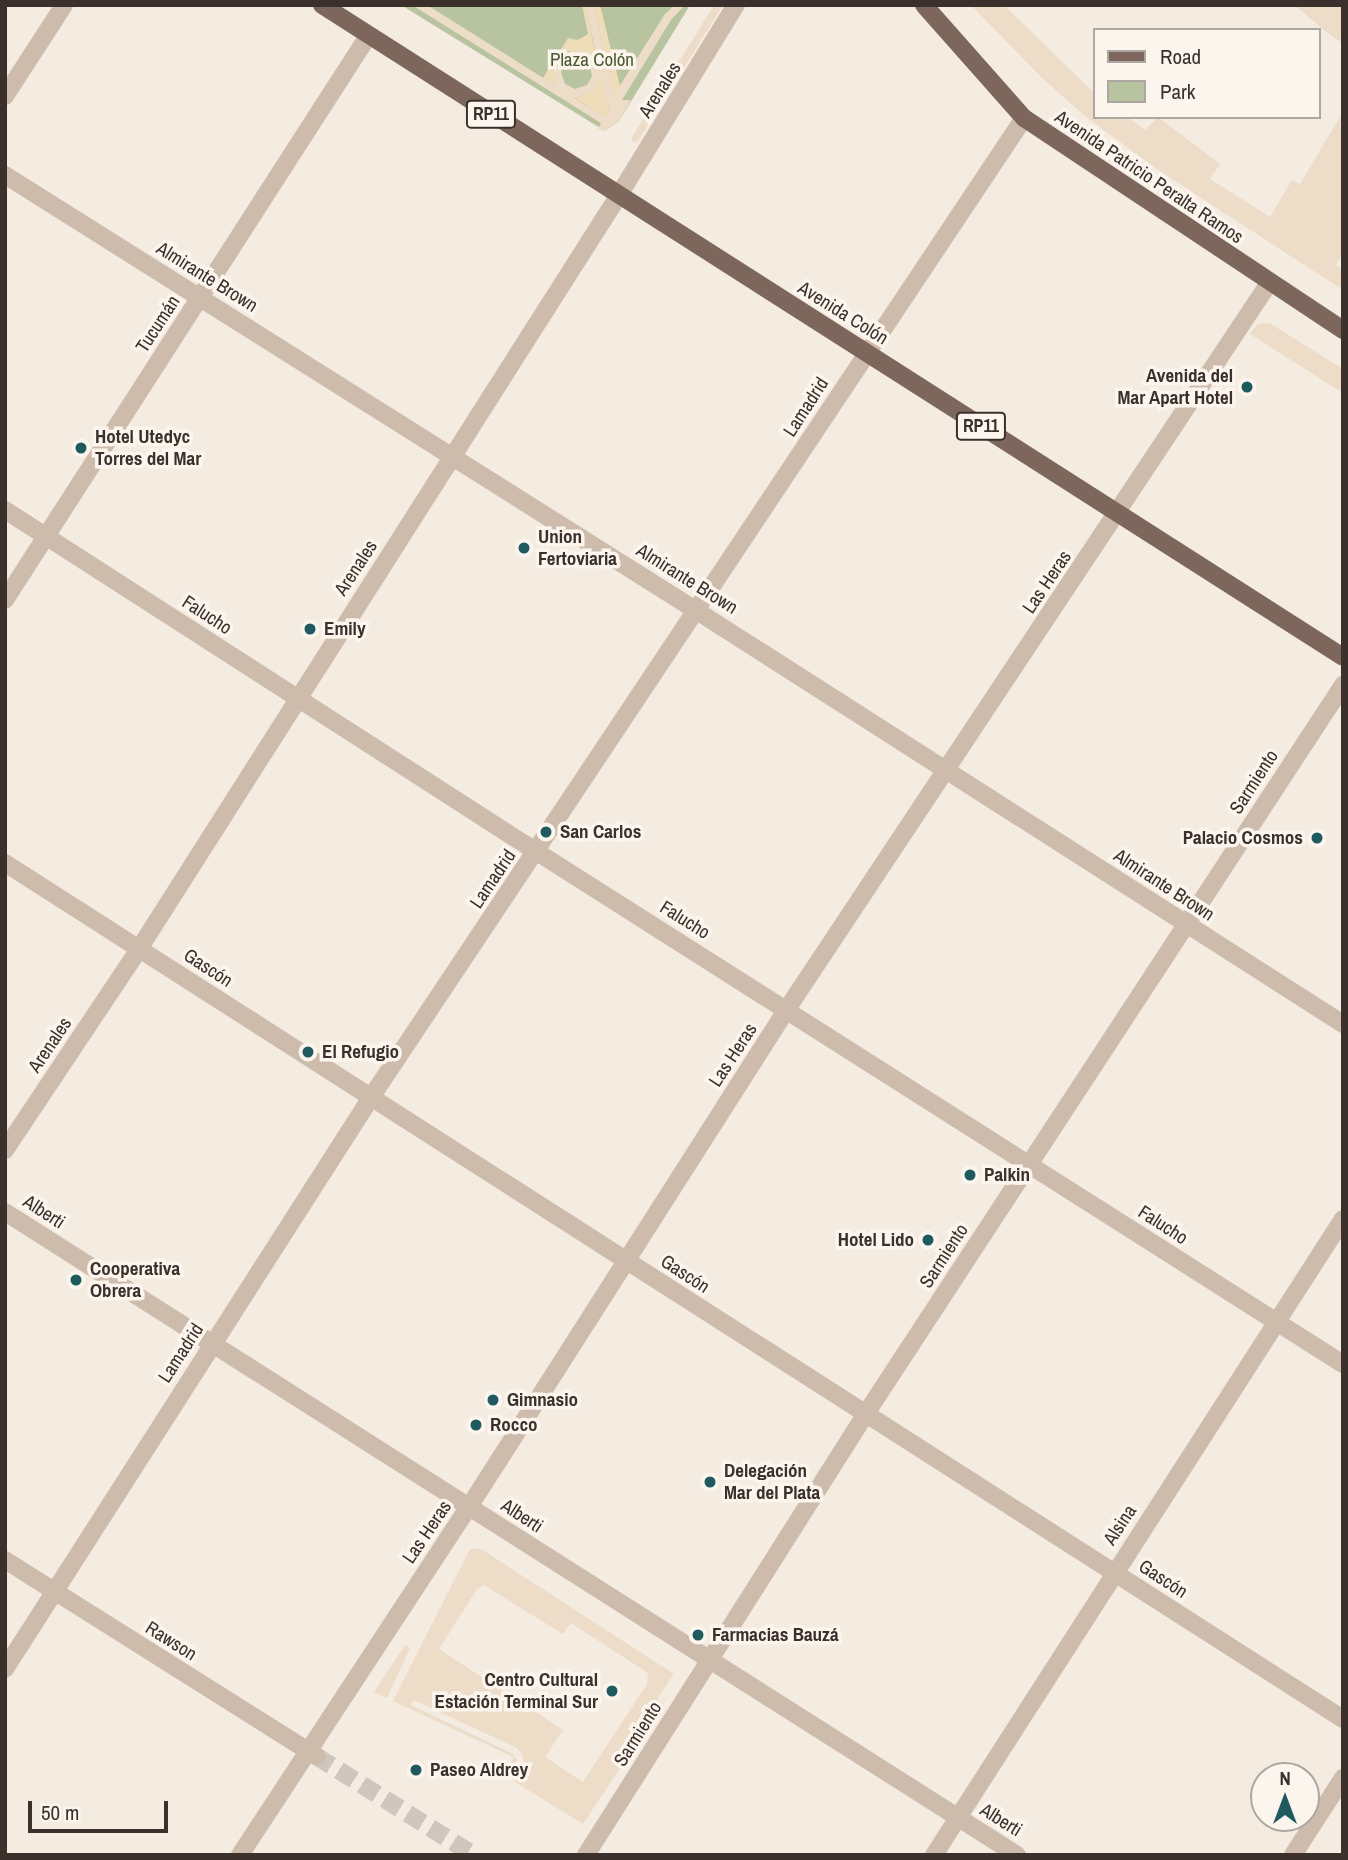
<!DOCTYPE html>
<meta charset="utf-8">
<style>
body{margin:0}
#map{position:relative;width:1348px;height:1860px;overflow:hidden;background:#f4ebe1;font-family:"Archivo Narrow",sans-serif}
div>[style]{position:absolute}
.green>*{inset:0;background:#b8c4a0}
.sand>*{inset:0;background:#efdcb8}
.plaza>*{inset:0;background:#ecdcc8}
.minor-tunnel>*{height:18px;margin-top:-9px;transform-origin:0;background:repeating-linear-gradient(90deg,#cfc6bd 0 18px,transparent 0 27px)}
.minor>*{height:18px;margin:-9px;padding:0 9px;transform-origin:9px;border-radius:9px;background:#cdbbac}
.major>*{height:18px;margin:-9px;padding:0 9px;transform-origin:9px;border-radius:9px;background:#7d675c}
.dots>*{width:19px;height:19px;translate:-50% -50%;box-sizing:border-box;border:4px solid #fbf5ee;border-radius:50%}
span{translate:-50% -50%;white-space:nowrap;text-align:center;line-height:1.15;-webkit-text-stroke:7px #fbf5ee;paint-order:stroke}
.shield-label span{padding:2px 5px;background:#fbf5ee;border:2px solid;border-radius:5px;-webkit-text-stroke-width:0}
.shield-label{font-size:18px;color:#3b302b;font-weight:700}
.park-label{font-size:19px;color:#4a5a2e}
.street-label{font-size:19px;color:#3b302b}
.poi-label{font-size:19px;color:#3b302b;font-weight:700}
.right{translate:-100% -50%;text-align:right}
.left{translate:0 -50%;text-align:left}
.frame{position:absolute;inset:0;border:7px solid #3b302b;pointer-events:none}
.legend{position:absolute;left:1093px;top:28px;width:228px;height:91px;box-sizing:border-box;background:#fbf5ee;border:2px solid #aea6a0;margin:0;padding:9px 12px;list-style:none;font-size:21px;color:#3b302b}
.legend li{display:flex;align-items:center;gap:14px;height:35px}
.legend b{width:35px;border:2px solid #aea6a0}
.north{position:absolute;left:1250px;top:1762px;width:70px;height:70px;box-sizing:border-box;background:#fbf5ee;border:2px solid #aea6a0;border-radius:50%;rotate:0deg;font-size:19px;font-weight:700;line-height:28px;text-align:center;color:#3b302b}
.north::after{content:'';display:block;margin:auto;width:24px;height:32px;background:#1f5a5e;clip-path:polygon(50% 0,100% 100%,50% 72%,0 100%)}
.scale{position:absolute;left:28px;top:1801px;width:140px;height:32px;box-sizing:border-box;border:4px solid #3b302b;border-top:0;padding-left:9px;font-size:21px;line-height:24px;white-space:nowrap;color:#3b302b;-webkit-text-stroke:5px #fbf5ee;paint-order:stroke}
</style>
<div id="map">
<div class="green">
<i style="clip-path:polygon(401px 5px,690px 5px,619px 121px,605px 131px)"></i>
</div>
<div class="sand">
<i style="clip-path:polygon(582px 5px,585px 5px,597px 60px,568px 51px,564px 53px,553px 70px,558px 87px,543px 78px,568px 38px,578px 40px,588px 34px)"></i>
<i style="clip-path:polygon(594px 5px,600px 5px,620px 86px,614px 96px)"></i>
<i style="clip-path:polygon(601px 76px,609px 111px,605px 117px,573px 97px,579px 97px)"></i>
</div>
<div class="plaza">
<i style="clip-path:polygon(evenodd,412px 5px,427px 5px,556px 86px,553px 70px,564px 53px,584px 50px,597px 58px,585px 5px,594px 5px,614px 95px,665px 14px,675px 5px,685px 5px,671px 20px,622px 100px,631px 100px,619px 121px,605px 131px,598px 129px,601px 123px,412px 5px,578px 58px,589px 63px,592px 76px,587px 85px,575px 89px,565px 84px,561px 72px,567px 61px,578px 58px,412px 5px,601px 78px,609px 111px,605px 117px,574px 98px,591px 93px,601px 78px)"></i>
<i style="clip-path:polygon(714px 5px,723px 5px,638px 141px,632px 142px,632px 137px)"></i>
<i style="clip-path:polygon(971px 5px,1004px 5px,1094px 93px,1094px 117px,1127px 117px,1145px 130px,1158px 117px,1220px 164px,1210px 179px,1270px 217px,1292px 180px,1300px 184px,1343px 112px,1343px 253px,1336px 265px,1343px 270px,1343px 290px,1158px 170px,1085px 116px,1041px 77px)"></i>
<i style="clip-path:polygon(1294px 5px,1343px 5px,1343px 43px,1330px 35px)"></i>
<i style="clip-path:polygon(1269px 323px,1343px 369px,1343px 393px,1250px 334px,1258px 324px)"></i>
<i style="clip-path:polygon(evenodd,470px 1549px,481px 1549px,674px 1674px,657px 1699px,663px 1703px,583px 1824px,515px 1782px,524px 1765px,522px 1754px,517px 1748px,414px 1700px,411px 1705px,513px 1754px,517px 1760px,516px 1764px,509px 1778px,504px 1774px,514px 1757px,393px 1701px,470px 1549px,484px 1585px,563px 1634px,571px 1623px,648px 1673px,647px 1684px,583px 1782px,545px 1757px,563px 1730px,439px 1649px,477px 1589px,484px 1585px)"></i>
<i style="clip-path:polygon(405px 1645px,410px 1648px,387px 1698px,374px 1692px)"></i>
</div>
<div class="minor-tunnel">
<i style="left:316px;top:1756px;width:186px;rotate:32.1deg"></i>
</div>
<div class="minor">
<i style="left:5px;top:96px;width:108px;rotate:-57deg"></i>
<i style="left:5px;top:175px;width:818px;rotate:32.21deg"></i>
<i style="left:697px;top:611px;width:767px;rotate:32.59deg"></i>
<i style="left:5px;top:510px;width:632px;rotate:32.74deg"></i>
<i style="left:537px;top:852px;width:955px;rotate:32.43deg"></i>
<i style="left:5px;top:600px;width:671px;rotate:-57.23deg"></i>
<i style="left:5px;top:863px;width:1588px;rotate:32.61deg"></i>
<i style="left:5px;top:1150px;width:242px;rotate:-56.3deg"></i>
<i style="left:139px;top:949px;width:894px;rotate:-57.52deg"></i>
<i style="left:619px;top:195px;width:223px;rotate:-58.4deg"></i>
<i style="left:5px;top:1212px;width:1199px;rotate:32.43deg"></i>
<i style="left:5px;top:1560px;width:368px;rotate:32.2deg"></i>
<i style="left:5px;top:1669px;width:677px;rotate:-57.37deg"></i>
<i style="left:370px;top:1099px;width:1179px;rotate:-56.31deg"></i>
<i style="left:240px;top:1855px;width:417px;rotate:-56.7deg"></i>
<i style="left:469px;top:1507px;width:591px;rotate:-57.44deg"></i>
<i style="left:787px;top:1009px;width:871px;rotate:-56.42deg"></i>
<i style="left:586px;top:1855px;width:521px;rotate:-57.62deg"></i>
<i style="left:865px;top:1415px;width:873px;rotate:-56.78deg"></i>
<i style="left:934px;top:1855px;width:756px;rotate:-57.26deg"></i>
<i style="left:1293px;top:1855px;width:92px;rotate:-57deg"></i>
</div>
<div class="major">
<i style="left:322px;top:5px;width:1211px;rotate:32.56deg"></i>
<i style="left:924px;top:5px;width:151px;rotate:48.5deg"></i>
<i style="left:1024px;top:118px;width:383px;rotate:33.6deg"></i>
</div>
<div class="dots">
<i style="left:1247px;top:387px;background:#1f5a5e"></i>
<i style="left:81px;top:448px;background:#1f5a5e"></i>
<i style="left:524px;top:548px;background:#1f5a5e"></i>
<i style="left:310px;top:629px;background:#1f5a5e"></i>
<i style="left:546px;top:832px;background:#1f5a5e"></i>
<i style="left:1317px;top:838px;background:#1f5a5e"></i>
<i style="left:308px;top:1052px;background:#1f5a5e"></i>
<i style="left:970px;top:1175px;background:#1f5a5e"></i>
<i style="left:928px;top:1240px;background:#1f5a5e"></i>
<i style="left:76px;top:1280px;background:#1f5a5e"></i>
<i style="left:493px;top:1400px;background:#1f5a5e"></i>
<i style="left:476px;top:1425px;background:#1f5a5e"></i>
<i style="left:710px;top:1482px;background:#1f5a5e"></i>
<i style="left:698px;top:1635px;background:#1f5a5e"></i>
<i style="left:612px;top:1691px;background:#1f5a5e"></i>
<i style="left:416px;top:1770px;background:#1f5a5e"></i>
</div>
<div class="shield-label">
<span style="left:491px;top:114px">RP11</span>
<span style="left:981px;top:426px">RP11</span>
</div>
<div class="park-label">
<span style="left:592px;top:60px">Plaza Colón</span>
</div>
<div class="street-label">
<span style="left:660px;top:90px;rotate:-58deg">Arenales</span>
<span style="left:1149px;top:177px;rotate:34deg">Avenida Patricio Peralta Ramos</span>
<span style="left:207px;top:277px;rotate:32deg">Almirante Brown</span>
<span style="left:843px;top:313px;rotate:32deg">Avenida Colón</span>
<span style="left:158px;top:324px;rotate:-57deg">Tucumán</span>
<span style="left:806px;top:407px;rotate:-57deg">Lamadrid</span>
<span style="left:356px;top:568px;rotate:-57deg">Arenales</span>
<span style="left:687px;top:579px;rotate:32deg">Almirante Brown</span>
<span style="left:1047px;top:582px;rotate:-56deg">Las Heras</span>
<span style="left:207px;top:615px;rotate:33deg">Falucho</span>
<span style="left:1254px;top:782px;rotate:-57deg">Sarmiento</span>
<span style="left:493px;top:879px;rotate:-56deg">Lamadrid</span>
<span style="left:1164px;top:885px;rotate:33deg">Almirante Brown</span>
<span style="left:685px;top:920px;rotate:32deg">Falucho</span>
<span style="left:208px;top:968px;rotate:33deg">Gascón</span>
<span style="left:50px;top:1045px;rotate:-56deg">Arenales</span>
<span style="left:733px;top:1055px;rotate:-57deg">Las Heras</span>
<span style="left:44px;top:1212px;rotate:33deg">Alberti</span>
<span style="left:1163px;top:1225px;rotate:33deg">Falucho</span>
<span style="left:944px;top:1256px;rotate:-57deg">Sarmiento</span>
<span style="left:685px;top:1274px;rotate:33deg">Gascón</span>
<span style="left:181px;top:1353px;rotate:-57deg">Lamadrid</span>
<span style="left:522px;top:1516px;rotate:33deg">Alberti</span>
<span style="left:1120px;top:1525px;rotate:-57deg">Alsina</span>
<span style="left:427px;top:1532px;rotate:-56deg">Las Heras</span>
<span style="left:1163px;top:1579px;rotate:33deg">Gascón</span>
<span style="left:171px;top:1641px;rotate:32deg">Rawson</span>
<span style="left:638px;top:1734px;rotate:-58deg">Sarmiento</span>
<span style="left:1001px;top:1820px;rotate:32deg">Alberti</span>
</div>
<div class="poi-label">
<span class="right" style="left:1233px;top:387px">Avenida del<br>Mar Apart Hotel</span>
<span class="left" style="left:95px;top:448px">Hotel Utedyc<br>Torres del Mar</span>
<span class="left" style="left:538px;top:548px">Union<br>Fertoviaria</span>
<span class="left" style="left:324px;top:629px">Emily</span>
<span class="left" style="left:560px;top:832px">San Carlos</span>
<span class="right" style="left:1303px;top:838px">Palacio Cosmos</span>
<span class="left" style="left:322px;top:1052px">El Refugio</span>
<span class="left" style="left:984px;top:1175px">Palkin</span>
<span class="right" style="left:914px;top:1240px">Hotel Lido</span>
<span class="left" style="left:90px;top:1280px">Cooperativa<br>Obrera</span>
<span class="left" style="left:507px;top:1400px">Gimnasio</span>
<span class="left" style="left:490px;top:1425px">Rocco</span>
<span class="left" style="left:724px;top:1482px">Delegación<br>Mar del Plata</span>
<span class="left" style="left:712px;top:1635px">Farmacias Bauzá</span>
<span class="right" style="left:598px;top:1691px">Centro Cultural<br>Estación Terminal Sur</span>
<span class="left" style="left:430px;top:1770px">Paseo Aldrey</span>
</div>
<div class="frame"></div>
<ul class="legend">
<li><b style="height:9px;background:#7d675c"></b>Road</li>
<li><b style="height:19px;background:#b8c4a0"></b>Park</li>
</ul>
<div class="north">N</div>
<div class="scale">50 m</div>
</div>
